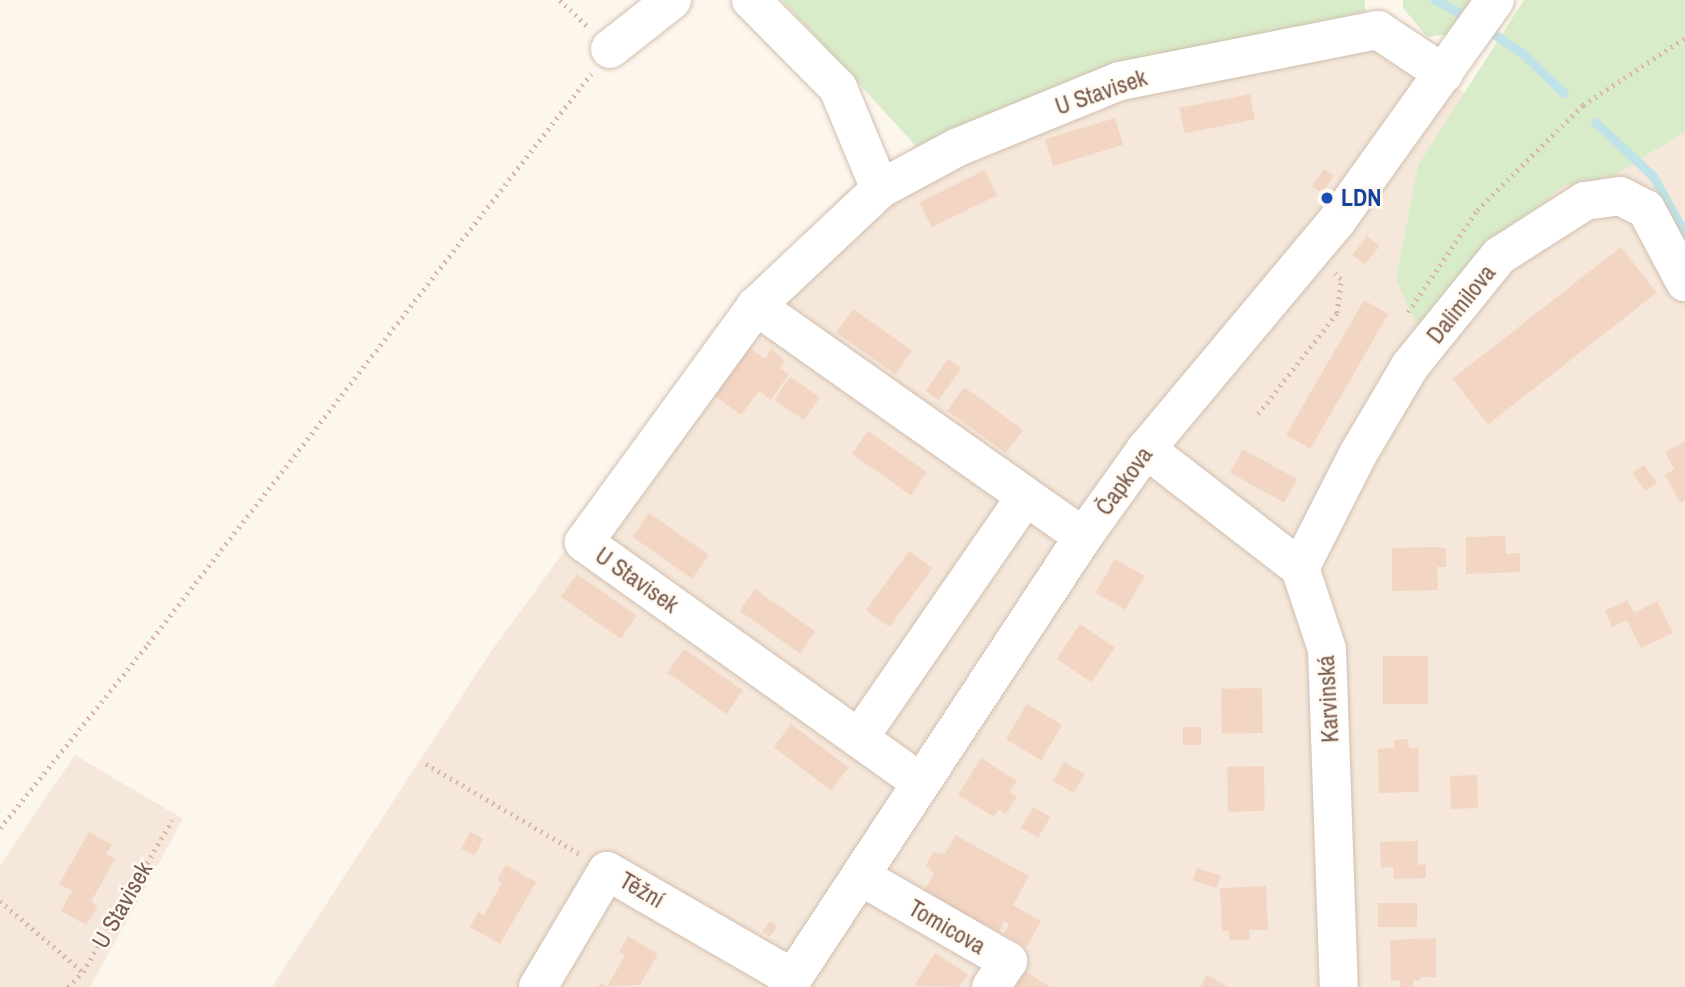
<!DOCTYPE html>
<meta charset="utf-8">
<style>
body{margin:0}
#map{position:relative;width:1685px;height:987px;overflow:hidden;background:#fdf6ec;font-family:"Archivo Narrow",sans-serif}
div>[style]{position:absolute}
.residential>*{inset:0;background:#f5e8da}
.green>*{inset:0;background:#d8ecc9}
.stream>*{height:9px;margin:-4.5px;padding:0 4.5px;transform-origin:4.5px;border-radius:4.5px;background:#bfe3e8}
.building>*{inset:0;background:#f3d5c3;transform-origin:0 0}
.path>*{height:4.5px;margin-top:-2.25px;transform-origin:0;background:repeating-linear-gradient(90deg,#d9b8a5 0 2px,transparent 0 7px)}
.roads{filter:drop-shadow(0 0 2px #d1beb0) drop-shadow(0 0 2px #d1beb0)}
.minor>*{height:38px;margin:-19px;padding:0 19px;transform-origin:19px;border-radius:19px;background:#fff}
.dots>*{width:19px;height:19px;translate:-50% -50%;box-sizing:border-box;border:4px solid #fffaf3;border-radius:50%}
span{translate:-50% -50%;white-space:nowrap;text-align:center;line-height:1.15;-webkit-text-stroke:5px #fffaf3;paint-order:stroke}
.street-label{font-size:24px;color:#7a5c4d}
.transit-label{font-size:24px;color:#164399;font-weight:700}
.left{translate:0 -50%;text-align:left}
</style>
<div id="map">
<div class="residential">
<i style="clip-path:polygon(1365px 12px,1378px 30px,1444px 74px,1465px 94px,1418px 165px,1396px 279px,1479px 255px,1563px 186px,1613px 176px,1685px 132px,1685px 987px,272px 987px,490px 653px,732px 321px,844px 193px,916px 146px,1119px 67px)"></i>
<i style="clip-path:polygon(75px 755px,183px 819px,90px 987px,0 987px,0 865px)"></i>
</div>
<div class="green">
<i style="clip-path:polygon(782px 0,1365px 0,1365px 12px,1119px 67px,916px 146px)"></i>
<i style="clip-path:polygon(1403px 0,1480px 0,1458px 33px,1427px 37px,1403px 8px)"></i>
<i style="clip-path:polygon(1524px 0,1685px 0,1685px 132px,1613px 176px,1563px 186px,1479px 255px,1419px 330px,1396px 279px,1418px 165px)"></i>
</div>
<div class="stream">
<i style="left:1435px;top:0;width:40px;rotate:28deg"></i>
<i style="left:1485px;top:28px;width:45px;rotate:34deg"></i>
<i style="left:1522px;top:53px;width:58px;rotate:43.6deg"></i>
<i style="left:1595px;top:122px;width:79px;rotate:43deg"></i>
<i style="left:1653px;top:176px;width:66px;rotate:61.1deg"></i>
</div>
<div class="building">
<i style="left:1250px;top:94px;width:26px;height:72px;rotate:79deg"></i>
<i style="left:1115px;top:118px;width:28px;height:73px;rotate:73deg"></i>
<i style="left:1324px;top:169px;width:12px;height:21px;rotate:35deg"></i>
<i style="left:985px;top:170px;width:28px;height:73px;rotate:64deg"></i>
<i style="left:1367px;top:236px;width:16px;height:24px;rotate:38deg"></i>
<i style="left:1621px;top:247px;width:58px;height:214px;rotate:52deg"></i>
<i style="left:1364px;top:300px;width:28px;height:156px;rotate:30deg"></i>
<i style="left:853px;top:309px;width:72px;height:29px;rotate:35deg"></i>
<i style="clip-path:polygon(747px 346px,765px 359px,771px 349px,785px 360px,780px 368px,789px 374px,771px 400px,759px 391px,741px 415px,712px 394px)"></i>
<i style="left:948px;top:359px;width:16px;height:39px;rotate:35deg"></i>
<i style="left:790px;top:377px;width:36px;height:28px;rotate:34deg"></i>
<i style="left:964px;top:387px;width:73px;height:29px;rotate:36deg"></i>
<i style="left:868px;top:431px;width:72px;height:28px;rotate:35deg"></i>
<i style="clip-path:polygon(1685px 441px,1685px 500px,1680px 503px,1665px 475px,1674px 469px,1665px 452px)"></i>
<i style="left:1243px;top:449px;width:62px;height:27px;rotate:29deg"></i>
<i style="left:1644px;top:465px;width:22px;height:14px;rotate:54deg"></i>
<i style="left:649px;top:513px;width:73px;height:29px;rotate:35deg"></i>
<i style="clip-path:polygon(1505px 536px,1506px 554px,1520px 553px,1520px 572px,1466px 574px,1466px 537px)"></i>
<i style="clip-path:polygon(1436px 547px,1446px 549px,1446px 567px,1437px 567px,1438px 590px,1392px 591px,1392px 548px)"></i>
<i style="left:909px;top:551px;width:29px;height:73px;rotate:36deg"></i>
<i style="left:1115px;top:559px;width:34px;height:39px;rotate:30deg"></i>
<i style="left:577px;top:574px;width:73px;height:28px;rotate:35deg"></i>
<i style="left:755px;top:589px;width:74px;height:27px;rotate:35deg"></i>
<i style="clip-path:polygon(1627px 600px,1634px 613px,1657px 601px,1673px 633px,1641px 648px,1627px 620px,1612px 627px,1605px 611px)"></i>
<i style="left:1080px;top:624px;width:42px;height:42px;rotate:34deg"></i>
<i style="left:684px;top:649px;width:72px;height:29px;rotate:35deg"></i>
<i style="left:1428px;top:656px;width:48px;height:45px;rotate:90deg"></i>
<i style="left:1262px;top:688px;width:45px;height:41px;rotate:89deg"></i>
<i style="left:1027px;top:704px;width:41px;height:41px;rotate:31deg"></i>
<i style="left:791px;top:724px;width:72px;height:29px;rotate:37deg"></i>
<i style="left:1201px;top:727px;width:18px;height:18px;rotate:90deg"></i>
<i style="clip-path:polygon(1408px 739px,1409px 748px,1418px 748px,1419px 792px,1379px 793px,1378px 749px,1394px 748px,1394px 740px)"></i>
<i style="clip-path:polygon(981px 758px,1017px 781px,1010px 792px,1017px 797px,1006px 814px,998px 810px,994px 817px,958px 795px)"></i>
<i style="left:1064px;top:762px;width:24px;height:22px;rotate:30deg"></i>
<i style="left:1264px;top:766px;width:45px;height:37px;rotate:89deg"></i>
<i style="left:1477px;top:775px;width:33px;height:27px;rotate:88deg"></i>
<i style="left:1033px;top:807px;width:20px;height:24px;rotate:30deg"></i>
<i style="clip-path:polygon(89px 832px,112px 845px,106px 854px,115px 859px,91px 902px,98px 906px,86px 925px,61px 911px,72px 891px,59px 884px)"></i>
<i style="left:470px;top:832px;width:15px;height:19px;rotate:28deg"></i>
<i style="clip-path:polygon(955px 835px,1029px 876px,1013px 905px,1041px 921px,1027px 947px,1004px 934px,1009px 925px,1004px 921px,999px 932px,968px 915px,955px 919px,924px 891px,934px 874px,926px 865px,933px 852px,945px 854px)"></i>
<i style="clip-path:polygon(1418px 841px,1418px 865px,1426px 864px,1426px 878px,1394px 879px,1393px 867px,1381px 868px,1380px 842px)"></i>
<i style="clip-path:polygon(506px 865px,536px 882px,500px 944px,470px 927px,478px 912px,484px 915px,502px 883px,497px 880px)"></i>
<i style="left:1197px;top:868px;width:25px;height:13px;rotate:18deg"></i>
<i style="clip-path:polygon(1266px 886px,1268px 930px,1249px 930px,1250px 940px,1229px 940px,1229px 931px,1222px 931px,1220px 888px)"></i>
<i style="left:1417px;top:903px;width:24px;height:39px;rotate:90deg"></i>
<i style="left:770px;top:921px;width:9px;height:13px;rotate:36deg"></i>
<i style="clip-path:polygon(628px 936px,658px 954px,640px 985px,598px 987px,601px 983px,607px 987px,625px 955px,619px 952px)"></i>
<i style="clip-path:polygon(1436px 938px,1436px 977px,1420px 977px,1421px 980px,1413px 980px,1413px 987px,1400px 987px,1400px 980px,1391px 981px,1390px 940px)"></i>
<i style="clip-path:polygon(935px 953px,968px 974px,959px 987px,914px 986px)"></i>
<i style="clip-path:polygon(1025px 971px,1050px 987px,1015px 987px)"></i>
<i style="clip-path:polygon(1207px 975px,1228px 987px,1200px 987px)"></i>
</div>
<div class="path">
<i style="left:560px;top:0;width:37px;rotate:44deg"></i>
<i style="left:1408px;top:312px;width:123px;rotate:-55.9deg"></i>
<i style="left:1477px;top:210px;width:149px;rotate:-44.7deg"></i>
<i style="left:1583px;top:105px;width:122px;rotate:-33.3deg"></i>
<i style="left:1258px;top:414px;width:128px;rotate:-52deg"></i>
<i style="left:1337px;top:313px;width:34px;rotate:-83deg"></i>
<i style="left:1341px;top:279px;width:8px;rotate:-140deg"></i>
<i style="left:426px;top:764px;width:178px;rotate:30.3deg"></i>
<i style="left:0;top:828px;width:236px;rotate:-51.2deg"></i>
<i style="left:148px;top:644px;width:722px;rotate:-52.15deg"></i>
<i style="left:0;top:901px;width:109px;rotate:40.5deg"></i>
<i style="left:68px;top:987px;width:21px;rotate:-45deg"></i>
<i style="left:83px;top:972px;width:176px;rotate:-59.6deg"></i>
</div>
<div class="roads">
<div class="minor">
<i style="left:751px;top:0;width:124px;rotate:45.3deg"></i>
<i style="left:838px;top:88px;width:109px;rotate:67.4deg"></i>
<i style="left:610px;top:49px;width:79px;rotate:-38.3deg"></i>
<i style="left:756px;top:306px;width:400px;rotate:35.2deg"></i>
<i style="left:1146px;top:449px;width:195px;rotate:37.7deg"></i>
<i style="left:1300px;top:568px;width:85px;rotate:71.6deg"></i>
<i style="left:1327px;top:649px;width:338px;rotate:88deg"></i>
<i style="left:1300px;top:568px;width:128px;rotate:-63deg"></i>
<i style="left:1358px;top:454px;width:102px;rotate:-59.4deg"></i>
<i style="left:1410px;top:366px;width:141px;rotate:-51deg"></i>
<i style="left:1499px;top:256px;width:102px;rotate:-32.6deg"></i>
<i style="left:1585px;top:201px;width:35px;rotate:-8deg"></i>
<i style="left:1620px;top:196px;width:29px;rotate:27deg"></i>
<i style="left:1646px;top:209px;width:83px;rotate:61.9deg"></i>
<i style="left:859px;top:738px;width:293px;rotate:-55.4deg"></i>
<i style="left:920px;top:782px;width:413px;rotate:-144.5deg"></i>
<i style="left:584px;top:542px;width:292px;rotate:-53.9deg"></i>
<i style="left:756px;top:306px;width:170px;rotate:-43.3deg"></i>
<i style="left:880px;top:189px;width:89px;rotate:-28.3deg"></i>
<i style="left:958px;top:147px;width:175px;rotate:-22.2deg"></i>
<i style="left:1120px;top:81px;width:263px;rotate:-11.2deg"></i>
<i style="left:1378px;top:30px;width:79px;rotate:33.7deg"></i>
<i style="left:860px;top:876px;width:171px;rotate:29.9deg"></i>
<i style="left:1008px;top:961px;width:31px;rotate:123deg"></i>
<i style="left:538px;top:987px;width:135px;rotate:-59.3deg"></i>
<i style="left:607px;top:871px;width:196px;rotate:30deg"></i>
<i style="left:777px;top:969px;width:19px;rotate:16deg"></i>
<i style="left:787px;top:987px;width:539px;rotate:-56.66deg"></i>
<i style="left:1083px;top:537px;width:108px;rotate:-54.4deg"></i>
<i style="left:1146px;top:449px;width:296px;rotate:-50.1deg"></i>
<i style="left:1336px;top:222px;width:273px;rotate:-54.4deg"></i>
</div>
</div>
<div class="dots">
<i style="left:1327px;top:198px;background:#1a4fb4"></i>
</div>
<div class="street-label">
<span style="left:1101px;top:92px;rotate:-19deg">U Stavisek</span>
<span style="left:1461px;top:304px;rotate:-51deg">Dalimilova</span>
<span style="left:1124px;top:481px;rotate:-54deg">Čapkova</span>
<span style="left:637px;top:580px;rotate:35deg">U Stavisek</span>
<span style="left:1328px;top:699px;rotate:-93deg">Karvinská</span>
<span style="left:642px;top:890px;rotate:30deg">Těžní</span>
<span style="left:122px;top:905px;rotate:-60deg">U Stavisek</span>
<span style="left:947px;top:927px;rotate:30deg">Tomicova</span>
</div>
<div class="transit-label">
<span class="left" style="left:1341px;top:198px">LDN</span>
</div>
</div>
